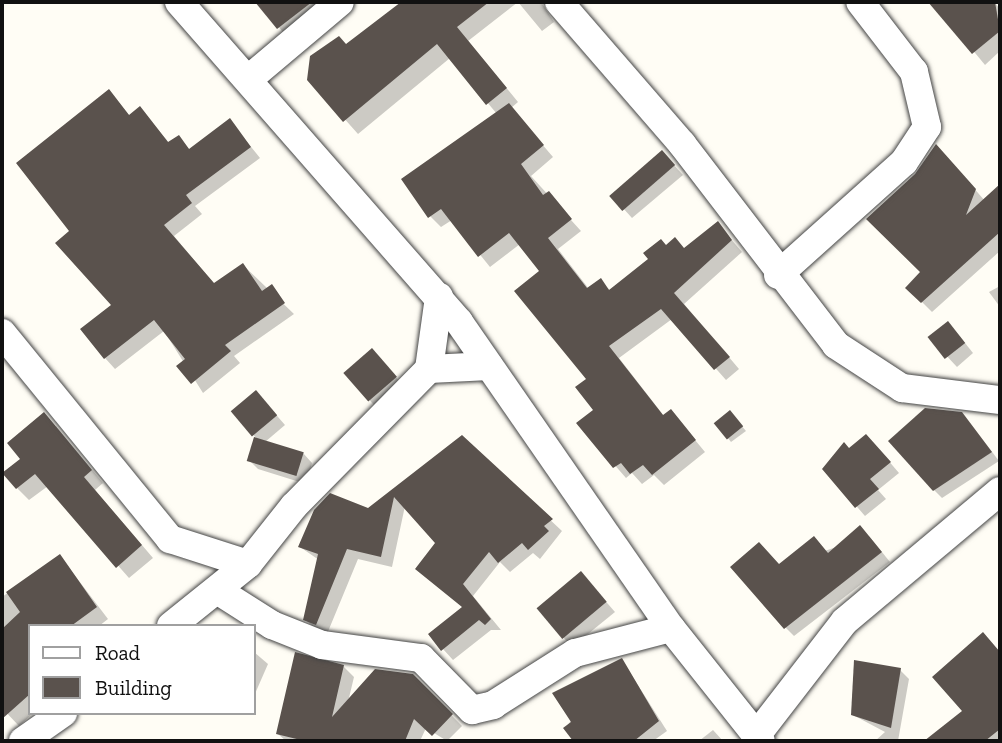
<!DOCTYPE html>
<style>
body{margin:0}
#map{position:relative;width:1002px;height:743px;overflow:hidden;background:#fffdf5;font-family:"Zilla Slab",serif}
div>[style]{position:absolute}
.shadow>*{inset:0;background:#0003}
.building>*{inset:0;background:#5a524d;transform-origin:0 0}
.roads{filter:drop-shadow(0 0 2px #444) drop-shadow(0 0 2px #444)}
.street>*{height:28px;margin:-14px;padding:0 14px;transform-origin:14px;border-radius:14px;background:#fff}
span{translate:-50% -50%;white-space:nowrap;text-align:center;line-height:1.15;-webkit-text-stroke:7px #fff;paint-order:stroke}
.frame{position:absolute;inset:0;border:4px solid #111;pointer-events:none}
.legend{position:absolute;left:28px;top:624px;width:228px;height:91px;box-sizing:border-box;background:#fff;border:2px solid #a0a0a0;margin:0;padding:9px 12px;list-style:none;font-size:21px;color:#111}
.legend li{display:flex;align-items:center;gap:14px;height:35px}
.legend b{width:35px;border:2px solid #a0a0a0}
</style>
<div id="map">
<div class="shadow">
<i style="clip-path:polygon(258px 2px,333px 2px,287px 37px)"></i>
<i style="clip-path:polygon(429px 2px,541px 2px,554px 22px,542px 31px,518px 2px,468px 41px,518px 102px,511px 108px,553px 157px,531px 176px,581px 231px,558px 249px,589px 289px,600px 281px,611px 291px,667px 247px,685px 249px,718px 224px,742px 252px,684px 304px,739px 369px,726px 380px,672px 319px,619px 358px,664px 416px,671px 411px,705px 452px,664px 485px,654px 475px,642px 484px,632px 473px,626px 478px,578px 423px,595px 410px,588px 379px,542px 271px,520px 244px,490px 267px,452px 220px,441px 227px,430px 216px,497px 114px,450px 58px,358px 134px,309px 79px,346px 45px,405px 22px)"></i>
<i style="clip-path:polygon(933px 2px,994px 2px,1000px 9px,1000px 51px,985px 65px)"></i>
<i style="clip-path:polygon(109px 91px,130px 116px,140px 108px,170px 144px,179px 137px,190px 150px,230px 121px,260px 158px,195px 206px,202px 214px,174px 236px,215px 285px,243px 265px,294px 314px,234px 356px,240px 363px,203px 393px,164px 331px,115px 369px,105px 358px,113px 305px,72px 231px)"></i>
<i style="clip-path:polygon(946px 156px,985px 201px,1000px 187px,1000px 251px,932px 312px,908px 288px,923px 272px)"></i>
<i style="clip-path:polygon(671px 162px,683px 175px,632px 218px,611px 195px)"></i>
<i style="clip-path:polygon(1000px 286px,1000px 307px,989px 292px)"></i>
<i style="clip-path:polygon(957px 333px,973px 353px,957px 367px,929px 337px)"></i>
<i style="clip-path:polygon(381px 359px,405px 388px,381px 413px,345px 372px)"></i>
<i style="clip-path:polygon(265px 402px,285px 425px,265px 442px,303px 453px,312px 463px,306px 484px,258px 469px,249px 460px,256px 438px,233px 411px)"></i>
<i style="clip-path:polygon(734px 417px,746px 431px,731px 442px,716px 423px)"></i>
<i style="clip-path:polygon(970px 423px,999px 461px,942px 498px,934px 490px)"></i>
<i style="clip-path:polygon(56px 426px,103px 483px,95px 490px,153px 558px,129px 578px,48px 486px,29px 500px,17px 488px)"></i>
<i style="clip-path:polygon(462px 437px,562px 531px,540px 559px,533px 553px,510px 572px,500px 562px,473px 596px,501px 630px,491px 630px,453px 660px,443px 649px,463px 608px,438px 543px,405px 506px,392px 567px,358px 559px,327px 634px,316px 630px,305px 619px,319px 560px,300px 547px,368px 510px)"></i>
<i style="clip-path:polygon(875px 445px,899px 473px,878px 490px,886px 499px,865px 516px,824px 469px,850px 450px)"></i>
<i style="clip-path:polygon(869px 536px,890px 562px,794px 636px,785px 627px,780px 566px)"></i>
<i style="clip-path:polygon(60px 556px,108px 619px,99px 626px,30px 626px,33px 713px,19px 726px,2px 708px,2px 597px)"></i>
<i style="clip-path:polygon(581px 573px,615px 612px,572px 647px,563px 637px)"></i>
<i style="clip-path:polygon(991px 643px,1000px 653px,1000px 741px,962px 741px,948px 724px,964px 711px)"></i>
<i style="clip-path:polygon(254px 652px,268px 664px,254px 696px)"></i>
<i style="clip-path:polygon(622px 660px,667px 731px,653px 741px,575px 741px,565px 728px)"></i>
<i style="clip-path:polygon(343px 666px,354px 677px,348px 702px,412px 675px,462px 726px,447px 741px,426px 728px,420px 741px,286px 741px,278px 734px)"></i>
<i style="clip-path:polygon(900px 670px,909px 679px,898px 741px,875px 741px,885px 732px,853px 715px)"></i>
<i style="clip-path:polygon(713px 730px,723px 741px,699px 741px)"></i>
</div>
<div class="building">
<i style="clip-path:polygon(255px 2px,312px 2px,277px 29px)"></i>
<i style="clip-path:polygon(401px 2px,489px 2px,457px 27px,507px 88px,486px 105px,437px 44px,343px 122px,307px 80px,310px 56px,339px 36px,346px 44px)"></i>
<i style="clip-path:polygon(928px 2px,995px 2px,1000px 31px,972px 54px)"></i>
<i style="clip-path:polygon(109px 89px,129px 115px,140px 106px,168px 142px,179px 135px,189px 149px,230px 118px,251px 147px,186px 195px,192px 203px,164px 225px,214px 283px,243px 263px,262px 291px,272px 284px,285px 303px,225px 345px,231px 351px,191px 384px,176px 366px,185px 359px,154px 320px,104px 359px,80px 329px,111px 305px,55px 243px,69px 231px,16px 163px)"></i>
<i style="clip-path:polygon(509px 103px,544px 145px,521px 164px,543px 195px,549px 191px,572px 219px,548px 238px,587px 288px,601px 278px,609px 290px,648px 259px,643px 253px,661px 239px,666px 245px,675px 237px,684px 248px,718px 221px,732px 240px,674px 293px,730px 357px,714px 370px,661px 309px,609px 346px,663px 415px,671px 409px,696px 440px,652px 475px,643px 465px,630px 474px,621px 463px,613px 468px,576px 423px,593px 410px,575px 387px,586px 379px,514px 291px,539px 271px,509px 233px,478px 257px,441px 209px,428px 218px,401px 179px)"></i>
<i style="clip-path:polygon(936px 144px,976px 189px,966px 215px,1000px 184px,1000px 232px,921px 303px,905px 288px,920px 272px,866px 219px,915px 174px)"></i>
<i style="left:662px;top:150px;width:20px;height:70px;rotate:49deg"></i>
<i style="left:948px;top:321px;width:28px;height:26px;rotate:52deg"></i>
<i style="left:372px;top:348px;width:38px;height:38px;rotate:49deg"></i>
<i style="left:256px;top:390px;width:33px;height:33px;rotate:50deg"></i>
<i style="clip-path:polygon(925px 408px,962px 412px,992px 452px,933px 491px,888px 441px)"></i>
<i style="left:730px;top:410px;width:21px;height:21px;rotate:51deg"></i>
<i style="clip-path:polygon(44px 412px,92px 470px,84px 477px,142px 545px,116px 568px,35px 474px,16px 489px,2px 473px,20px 459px,7px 443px)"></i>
<i style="clip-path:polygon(866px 434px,891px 462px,870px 479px,879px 489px,855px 508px,822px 469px,844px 442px,849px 448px)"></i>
<i style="clip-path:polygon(462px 435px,553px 519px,544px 526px,549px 531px,528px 550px,522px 543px,498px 563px,489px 552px,463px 584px,491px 619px,485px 625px,479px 620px,441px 651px,428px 634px,462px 607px,415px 569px,435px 543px,394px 497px,381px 557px,347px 549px,316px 625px,303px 620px,318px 554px,298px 547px,314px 510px,330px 493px,368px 508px)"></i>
<i style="left:254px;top:437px;width:52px;height:25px;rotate:17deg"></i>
<i style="clip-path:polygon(860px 525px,882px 552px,784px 629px,730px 567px,759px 542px,779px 564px,814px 536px,828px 553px)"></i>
<i style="clip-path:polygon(60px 554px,97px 607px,71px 626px,30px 626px,30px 694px,2px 719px,2px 629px,20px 612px,6px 592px)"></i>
<i style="left:581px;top:571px;width:40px;height:58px;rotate:50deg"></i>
<i style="clip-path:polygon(983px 632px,1000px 652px,1000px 729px,985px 741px,924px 741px,962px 711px,932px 677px)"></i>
<i style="clip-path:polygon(295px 652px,344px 665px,332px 717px,375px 669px,413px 674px,453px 714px,432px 736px,414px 719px,405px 741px,305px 741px,276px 734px)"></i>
<i style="clip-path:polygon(622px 658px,659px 721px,634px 741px,573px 741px,563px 728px,571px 722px,552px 693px)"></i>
<i style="clip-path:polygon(854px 660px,901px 668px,891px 728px,851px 715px)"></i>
</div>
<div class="roads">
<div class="street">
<i style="left:179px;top:2px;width:425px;rotate:48.8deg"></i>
<i style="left:459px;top:322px;width:372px;rotate:55.3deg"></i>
<i style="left:671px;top:628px;width:144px;rotate:51.5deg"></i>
<i style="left:559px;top:2px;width:188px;rotate:49.1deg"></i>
<i style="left:682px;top:144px;width:253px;rotate:52.5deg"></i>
<i style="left:836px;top:345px;width:79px;rotate:33.1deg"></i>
<i style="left:902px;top:388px;width:99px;rotate:7deg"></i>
<i style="left:251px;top:77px;width:116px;rotate:-40.1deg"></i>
<i style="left:778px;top:275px;width:169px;rotate:-41.9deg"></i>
<i style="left:904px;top:162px;width:42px;rotate:-56.7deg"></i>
<i style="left:927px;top:127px;width:57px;rotate:-103.3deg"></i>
<i style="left:914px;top:72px;width:88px;rotate:-127.6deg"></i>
<i style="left:2px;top:333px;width:266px;rotate:50.8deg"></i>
<i style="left:170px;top:539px;width:82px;rotate:17.8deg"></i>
<i style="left:429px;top:369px;width:73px;rotate:-82.1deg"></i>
<i style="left:217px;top:590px;width:65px;rotate:32.5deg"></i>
<i style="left:272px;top:625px;width:54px;rotate:21.8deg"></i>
<i style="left:322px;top:645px;width:100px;rotate:7.5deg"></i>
<i style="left:421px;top:658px;width:73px;rotate:45.6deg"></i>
<i style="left:472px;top:710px;width:22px;rotate:-13deg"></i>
<i style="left:493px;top:705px;width:97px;rotate:-32.4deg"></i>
<i style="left:575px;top:653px;width:99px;rotate:-14.6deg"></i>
<i style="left:171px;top:626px;width:99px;rotate:-38.8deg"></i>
<i style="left:248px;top:564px;width:74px;rotate:-51.6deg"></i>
<i style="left:294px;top:506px;width:192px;rotate:-45.4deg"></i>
<i style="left:429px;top:369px;width:60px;rotate:-2.9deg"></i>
<i style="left:756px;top:736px;width:145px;rotate:-52.3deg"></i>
<i style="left:845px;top:621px;width:202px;rotate:-40deg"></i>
<i style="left:23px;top:741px;width:49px;rotate:-35deg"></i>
</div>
</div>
<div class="frame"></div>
<ul class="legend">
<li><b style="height:9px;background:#fff"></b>Road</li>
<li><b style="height:19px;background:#5a524d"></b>Building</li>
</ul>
</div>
